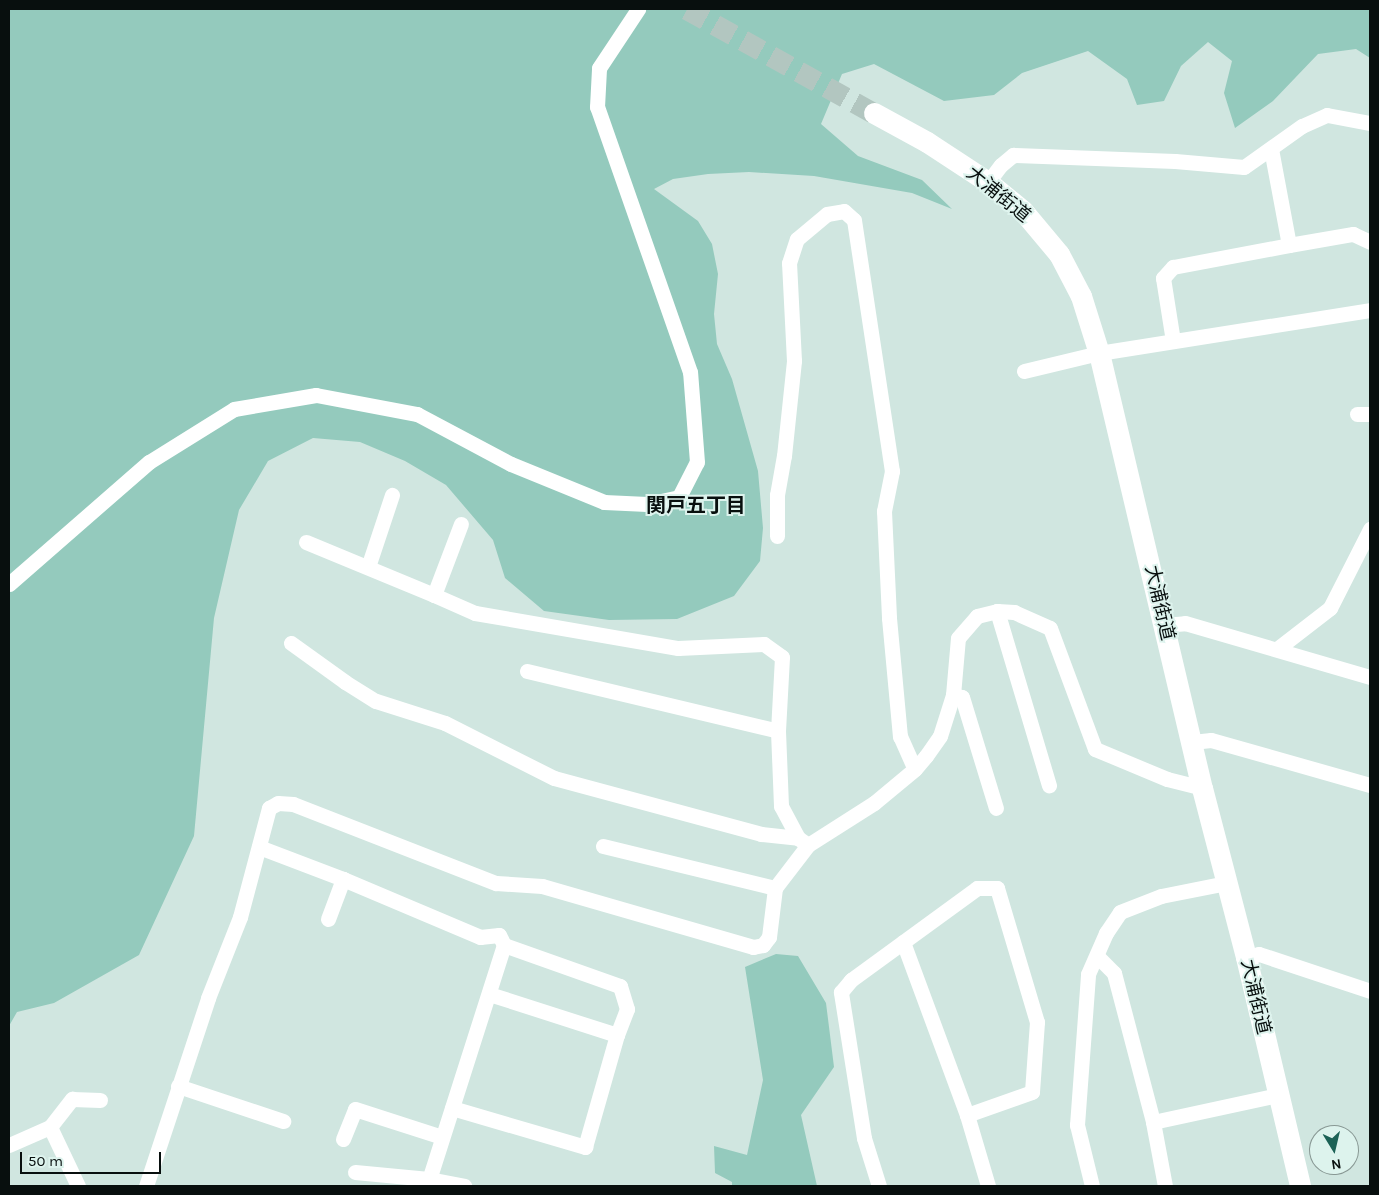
<!DOCTYPE html>
<meta charset="utf-8">
<style>
body{margin:0}
#map{position:relative;width:1379px;height:1195px;overflow:hidden;background:#d0e6e0;font-family:Karla,"Noto Sans JP",sans-serif}
div>[style]{position:absolute}
.green>*{inset:0;background:#94cabd}
.secondary-tunnel>*{height:21px;margin-top:-10.5px;transform-origin:0;background:repeating-linear-gradient(90deg,#b2c6c0 0 21px,transparent 0 32px)}
.street>*{height:15px;margin:-7.5px;padding:0 7.5px;transform-origin:7.5px;border-radius:7.5px;background:#fff}
.secondary>*{height:21px;margin:-10.5px;padding:0 10.5px;transform-origin:10.5px;border-radius:10.5px;background:#fff}
span{translate:-50% -50%;white-space:nowrap;text-align:center;line-height:1.15;-webkit-text-stroke:4px #ddf3ed;paint-order:stroke}
.street-label{font-size:19px;color:#080f0e}
.neighbourhood-label{font-size:20px;color:#080f0e;font-weight:700}
.frame{position:absolute;inset:0;border:10px solid #080f0e;pointer-events:none}
.north{position:absolute;left:1309px;top:1125px;width:50px;height:50px;box-sizing:border-box;background:#ddf3ed;border:1px solid #889894;border-radius:50%;rotate:171deg;font-size:14px;font-weight:700;line-height:20px;text-align:center;color:#080f0e}
.north::after{content:'';display:block;margin:auto;width:18px;height:22px;background:#1c6256;clip-path:polygon(50% 0,100% 100%,50% 72%,0 100%)}
.scale{position:absolute;left:20px;top:1152px;width:141px;height:22px;box-sizing:border-box;border:2px solid #080f0e;border-top:0;padding-left:6px;font-size:15px;line-height:18px;white-space:nowrap;color:#080f0e;-webkit-text-stroke:4px #ddf3ed;paint-order:stroke}
</style>
<div id="map">
<div class="green">
<i style="clip-path:polygon(9px 9px,1370px 9px,1370px 58px,1356px 49px,1318px 54px,1273px 101px,1235px 128px,1224px 93px,1232px 61px,1208px 42px,1181px 66px,1164px 101px,1137px 105px,1127px 79px,1088px 51px,1022px 73px,994px 95px,944px 101px,874px 64px,842px 74px,821px 124px,858px 156px,922px 180px,952px 209px,912px 193px,814px 176px,749px 172px,708px 174px,673px 179px,654px 189px,698px 221px,712px 244px,718px 274px,714px 314px,717px 344px,732px 379px,758px 471px,763px 528px,760px 561px,734px 596px,677px 619px,609px 620px,544px 611px,505px 578px,493px 540px,446px 485px,405px 461px,360px 442px,313px 438px,268px 461px,239px 510px,214px 618px,194px 836px,139px 955px,54px 1003px,17px 1012px,9px 1026px)"></i>
<i style="clip-path:polygon(776px 954px,798px 956px,826px 1003px,834px 1067px,801px 1115px,817px 1186px,732px 1186px,732px 1182px,715px 1173px,714px 1146px,747px 1155px,763px 1080px,745px 967px)"></i>
</div>
<div class="secondary-tunnel">
<i style="left:687px;top:9px;width:214px;rotate:29.1deg"></i>
</div>
<div class="street">
<i style="left:988px;top:182px;width:21px;rotate:-53deg"></i>
<i style="left:1001px;top:165px;width:16px;rotate:-40deg"></i>
<i style="left:1013px;top:155px;width:162px;rotate:2.1deg"></i>
<i style="left:1175px;top:161px;width:69px;rotate:5deg"></i>
<i style="left:1244px;top:167px;width:71px;rotate:-35.3deg"></i>
<i style="left:1302px;top:126px;width:27px;rotate:-24deg"></i>
<i style="left:1327px;top:115px;width:44px;rotate:10.5deg"></i>
<i style="left:1289px;top:245px;width:65px;rotate:-9.8deg"></i>
<i style="left:1353px;top:234px;width:19px;rotate:25deg"></i>
<i style="left:1173px;top:341px;width:64px;rotate:-99deg"></i>
<i style="left:1163px;top:278px;width:15px;rotate:-48deg"></i>
<i style="left:1173px;top:267px;width:118px;rotate:-10.7deg"></i>
<i style="left:1289px;top:245px;width:98px;rotate:-100.6deg"></i>
<i style="left:1024px;top:371px;width:77px;rotate:-13.5deg"></i>
<i style="left:1099px;top:353px;width:274px;rotate:-9deg"></i>
<i style="left:1357px;top:414px;width:13px"></i>
<i style="left:777px;top:536px;width:41px;rotate:-90deg"></i>
<i style="left:777px;top:495px;width:40px;rotate:-80deg"></i>
<i style="left:784px;top:456px;width:96px;rotate:-84deg"></i>
<i style="left:794px;top:361px;width:98px;rotate:-92.9deg"></i>
<i style="left:789px;top:263px;width:25px;rotate:-72deg"></i>
<i style="left:797px;top:239px;width:39px;rotate:-40deg"></i>
<i style="left:827px;top:214px;width:17px;rotate:-10deg"></i>
<i style="left:844px;top:211px;width:13px;rotate:42deg"></i>
<i style="left:854px;top:220px;width:254px;rotate:81.4deg"></i>
<i style="left:892px;top:471px;width:41px;rotate:101.3deg"></i>
<i style="left:884px;top:511px;width:107px;rotate:87.3deg"></i>
<i style="left:889px;top:618px;width:119px;rotate:84.7deg"></i>
<i style="left:900px;top:736px;width:36px;rotate:66deg"></i>
<i style="left:306px;top:542px;width:139px;rotate:22.5deg"></i>
<i style="left:434px;top:595px;width:76px;rotate:-69.2deg"></i>
<i style="left:368px;top:567px;width:76px;rotate:-71.6deg"></i>
<i style="left:9px;top:584px;width:186px;rotate:-41.1deg"></i>
<i style="left:149px;top:462px;width:100px;rotate:-31.9deg"></i>
<i style="left:234px;top:409px;width:83px;rotate:-9.7deg"></i>
<i style="left:316px;top:395px;width:103px;rotate:10.7deg"></i>
<i style="left:417px;top:414px;width:106px;rotate:28deg"></i>
<i style="left:511px;top:464px;width:100px;rotate:22.2deg"></i>
<i style="left:604px;top:502px;width:43px;rotate:2.7deg"></i>
<i style="left:647px;top:504px;width:33px;rotate:-12deg"></i>
<i style="left:679px;top:497px;width:39px;rotate:-63deg"></i>
<i style="left:697px;top:462px;width:90px;rotate:-94.4deg"></i>
<i style="left:690px;top:372px;width:281px;rotate:-109.3deg"></i>
<i style="left:597px;top:107px;width:39px;rotate:-87deg"></i>
<i style="left:599px;top:68px;width:71px;rotate:-56.5deg"></i>
<i style="left:434px;top:595px;width:45px;rotate:23.7deg"></i>
<i style="left:475px;top:613px;width:206px;rotate:9.8deg"></i>
<i style="left:678px;top:648px;width:86px;rotate:-2.7deg"></i>
<i style="left:764px;top:644px;width:22px;rotate:36deg"></i>
<i style="left:782px;top:657px;width:74px;rotate:93.1deg"></i>
<i style="left:778px;top:731px;width:75px;rotate:87.7deg"></i>
<i style="left:781px;top:806px;width:36px;rotate:62deg"></i>
<i style="left:997px;top:611px;width:182px;rotate:73.4deg"></i>
<i style="left:1164px;top:625px;width:21px;rotate:-5deg"></i>
<i style="left:1185px;top:623px;width:193px;rotate:16.3deg"></i>
<i style="left:291px;top:643px;width:67px;rotate:35.8deg"></i>
<i style="left:345px;top:682px;width:36px;rotate:32deg"></i>
<i style="left:376px;top:701px;width:72px;rotate:17.7deg"></i>
<i style="left:445px;top:723px;width:122px;rotate:26.8deg"></i>
<i style="left:554px;top:778px;width:214px;rotate:15.1deg"></i>
<i style="left:761px;top:834px;width:37px;rotate:6deg"></i>
<i style="left:798px;top:838px;width:12px;rotate:35deg"></i>
<i style="left:1277px;top:649px;width:67px;rotate:-37.7deg"></i>
<i style="left:1330px;top:608px;width:89px;rotate:-63.1deg"></i>
<i style="left:527px;top:671px;width:258px;rotate:13.4deg"></i>
<i style="left:953px;top:695px;width:9px;rotate:13deg"></i>
<i style="left:962px;top:697px;width:116px;rotate:73deg"></i>
<i style="left:1192px;top:742px;width:19px;rotate:-6deg"></i>
<i style="left:1211px;top:740px;width:165px;rotate:15.8deg"></i>
<i style="left:603px;top:846px;width:177px;rotate:13.7deg"></i>
<i style="left:259px;top:847px;width:90px;rotate:20.9deg"></i>
<i style="left:343px;top:879px;width:149px;rotate:22.9deg"></i>
<i style="left:480px;top:937px;width:19px;rotate:-6deg"></i>
<i style="left:499px;top:935px;width:11px;rotate:63deg"></i>
<i style="left:504px;top:945px;width:123px;rotate:19.5deg"></i>
<i style="left:620px;top:986px;width:24px;rotate:73deg"></i>
<i style="left:627px;top:1009px;width:28px;rotate:111deg"></i>
<i style="left:328px;top:919px;width:43px;rotate:-69.4deg"></i>
<i style="left:903px;top:942px;width:184px;rotate:69.7deg"></i>
<i style="left:967px;top:1115px;width:74px;rotate:73.5deg"></i>
<i style="left:1097px;top:956px;width:24px;rotate:45deg"></i>
<i style="left:1114px;top:973px;width:154px;rotate:75.3deg"></i>
<i style="left:1153px;top:1122px;width:65px;rotate:79.4deg"></i>
<i style="left:1246px;top:957px;width:13px;rotate:-13deg"></i>
<i style="left:1259px;top:954px;width:117px;rotate:18.4deg"></i>
<i style="left:178px;top:1086px;width:111px;rotate:18.4deg"></i>
<i style="left:452px;top:1108px;width:139px;rotate:16.3deg"></i>
<i style="left:585px;top:1147px;width:116px;rotate:-74.1deg"></i>
<i style="left:617px;top:1035px;width:134px;rotate:-162.2deg"></i>
<i style="left:1153px;top:1122px;width:128px;rotate:-12.2deg"></i>
<i style="left:50px;top:1127px;width:36px;rotate:-52deg"></i>
<i style="left:72px;top:1099px;width:28px;rotate:2deg"></i>
<i style="left:343px;top:1139px;width:32px;rotate:-68deg"></i>
<i style="left:355px;top:1109px;width:91px;rotate:17.8deg"></i>
<i style="left:9px;top:1145px;width:45px;rotate:-23.7deg"></i>
<i style="left:50px;top:1127px;width:65px;rotate:64.6deg"></i>
<i style="left:355px;top:1172px;width:74px;rotate:5.4deg"></i>
<i style="left:429px;top:1179px;width:36px;rotate:11deg"></i>
<i style="left:146px;top:1186px;width:198px;rotate:-71.7deg"></i>
<i style="left:208px;top:998px;width:87px;rotate:-68.4deg"></i>
<i style="left:240px;top:917px;width:113px;rotate:-75.1deg"></i>
<i style="left:269px;top:808px;width:10px;rotate:-29deg"></i>
<i style="left:278px;top:803px;width:15px;rotate:4deg"></i>
<i style="left:293px;top:804px;width:218px;rotate:21.3deg"></i>
<i style="left:496px;top:883px;width:46px;rotate:3.7deg"></i>
<i style="left:542px;top:886px;width:220px;rotate:16.1deg"></i>
<i style="left:753px;top:947px;width:10px;rotate:-11deg"></i>
<i style="left:763px;top:945px;width:10px;rotate:-53deg"></i>
<i style="left:769px;top:937px;width:49px;rotate:-83deg"></i>
<i style="left:775px;top:888px;width:54px;rotate:-52.5deg"></i>
<i style="left:808px;top:845px;width:78px;rotate:-32.5deg"></i>
<i style="left:874px;top:803px;width:53px;rotate:-39.7deg"></i>
<i style="left:915px;top:769px;width:17px;rotate:-50deg"></i>
<i style="left:926px;top:756px;width:24px;rotate:-55deg"></i>
<i style="left:940px;top:736px;width:43px;rotate:-72.4deg"></i>
<i style="left:953px;top:695px;width:57px;rotate:-85deg"></i>
<i style="left:958px;top:638px;width:29px;rotate:-49deg"></i>
<i style="left:977px;top:616px;width:21px;rotate:-14deg"></i>
<i style="left:997px;top:611px;width:17px;rotate:3deg"></i>
<i style="left:1014px;top:612px;width:39px;rotate:24deg"></i>
<i style="left:1050px;top:628px;width:129px;rotate:69.6deg"></i>
<i style="left:1095px;top:749px;width:78px;rotate:22.6deg"></i>
<i style="left:1167px;top:779px;width:36px;rotate:14deg"></i>
<i style="left:427px;top:1186px;width:253px;rotate:-72.3deg"></i>
<i style="left:879px;top:1186px;width:50px;rotate:-107.4deg"></i>
<i style="left:864px;top:1138px;width:148px;rotate:-99deg"></i>
<i style="left:841px;top:992px;width:16px;rotate:-50deg"></i>
<i style="left:851px;top:980px;width:156px;rotate:-36.1deg"></i>
<i style="left:977px;top:888px;width:20px"></i>
<i style="left:997px;top:888px;width:140px;rotate:73.4deg"></i>
<i style="left:1037px;top:1022px;width:70px;rotate:94.1deg"></i>
<i style="left:1032px;top:1092px;width:69px;rotate:160.5deg"></i>
<i style="left:1092px;top:1186px;width:63px;rotate:-103.8deg"></i>
<i style="left:1077px;top:1125px;width:151px;rotate:-85.8deg"></i>
<i style="left:1088px;top:974px;width:45px;rotate:-66.3deg"></i>
<i style="left:1106px;top:933px;width:25px;rotate:-56deg"></i>
<i style="left:1120px;top:912px;width:44px;rotate:-21.3deg"></i>
<i style="left:1161px;top:896px;width:66px;rotate:-11.3deg"></i>
</div>
<div class="secondary">
<i style="left:874px;top:113px;width:60px;rotate:28.7deg"></i>
<i style="left:927px;top:142px;width:73px;rotate:33.3deg"></i>
<i style="left:988px;top:182px;width:45px;rotate:39.6deg"></i>
<i style="left:1023px;top:211px;width:56px;rotate:50.1deg"></i>
<i style="left:1059px;top:254px;width:47px;rotate:62.4deg"></i>
<i style="left:1081px;top:296px;width:60px;rotate:72.5deg"></i>
<i style="left:1099px;top:353px;width:447px;rotate:76.7deg"></i>
<i style="left:1202px;top:788px;width:175px;rotate:75.4deg"></i>
<i style="left:1246px;top:957px;width:235px;rotate:76.7deg"></i>
</div>
<div class="street-label">
<span style="left:998px;top:195px;rotate:39deg">大浦街道</span>
<span style="left:1159px;top:603px;rotate:77deg">大浦街道</span>
<span style="left:1255px;top:997px;rotate:77deg">大浦街道</span>
</div>
<div class="neighbourhood-label">
<span style="left:696px;top:505px">関戸五丁目</span>
</div>
<div class="frame"></div>
<div class="north">N</div>
<div class="scale">50 m</div>
</div>
